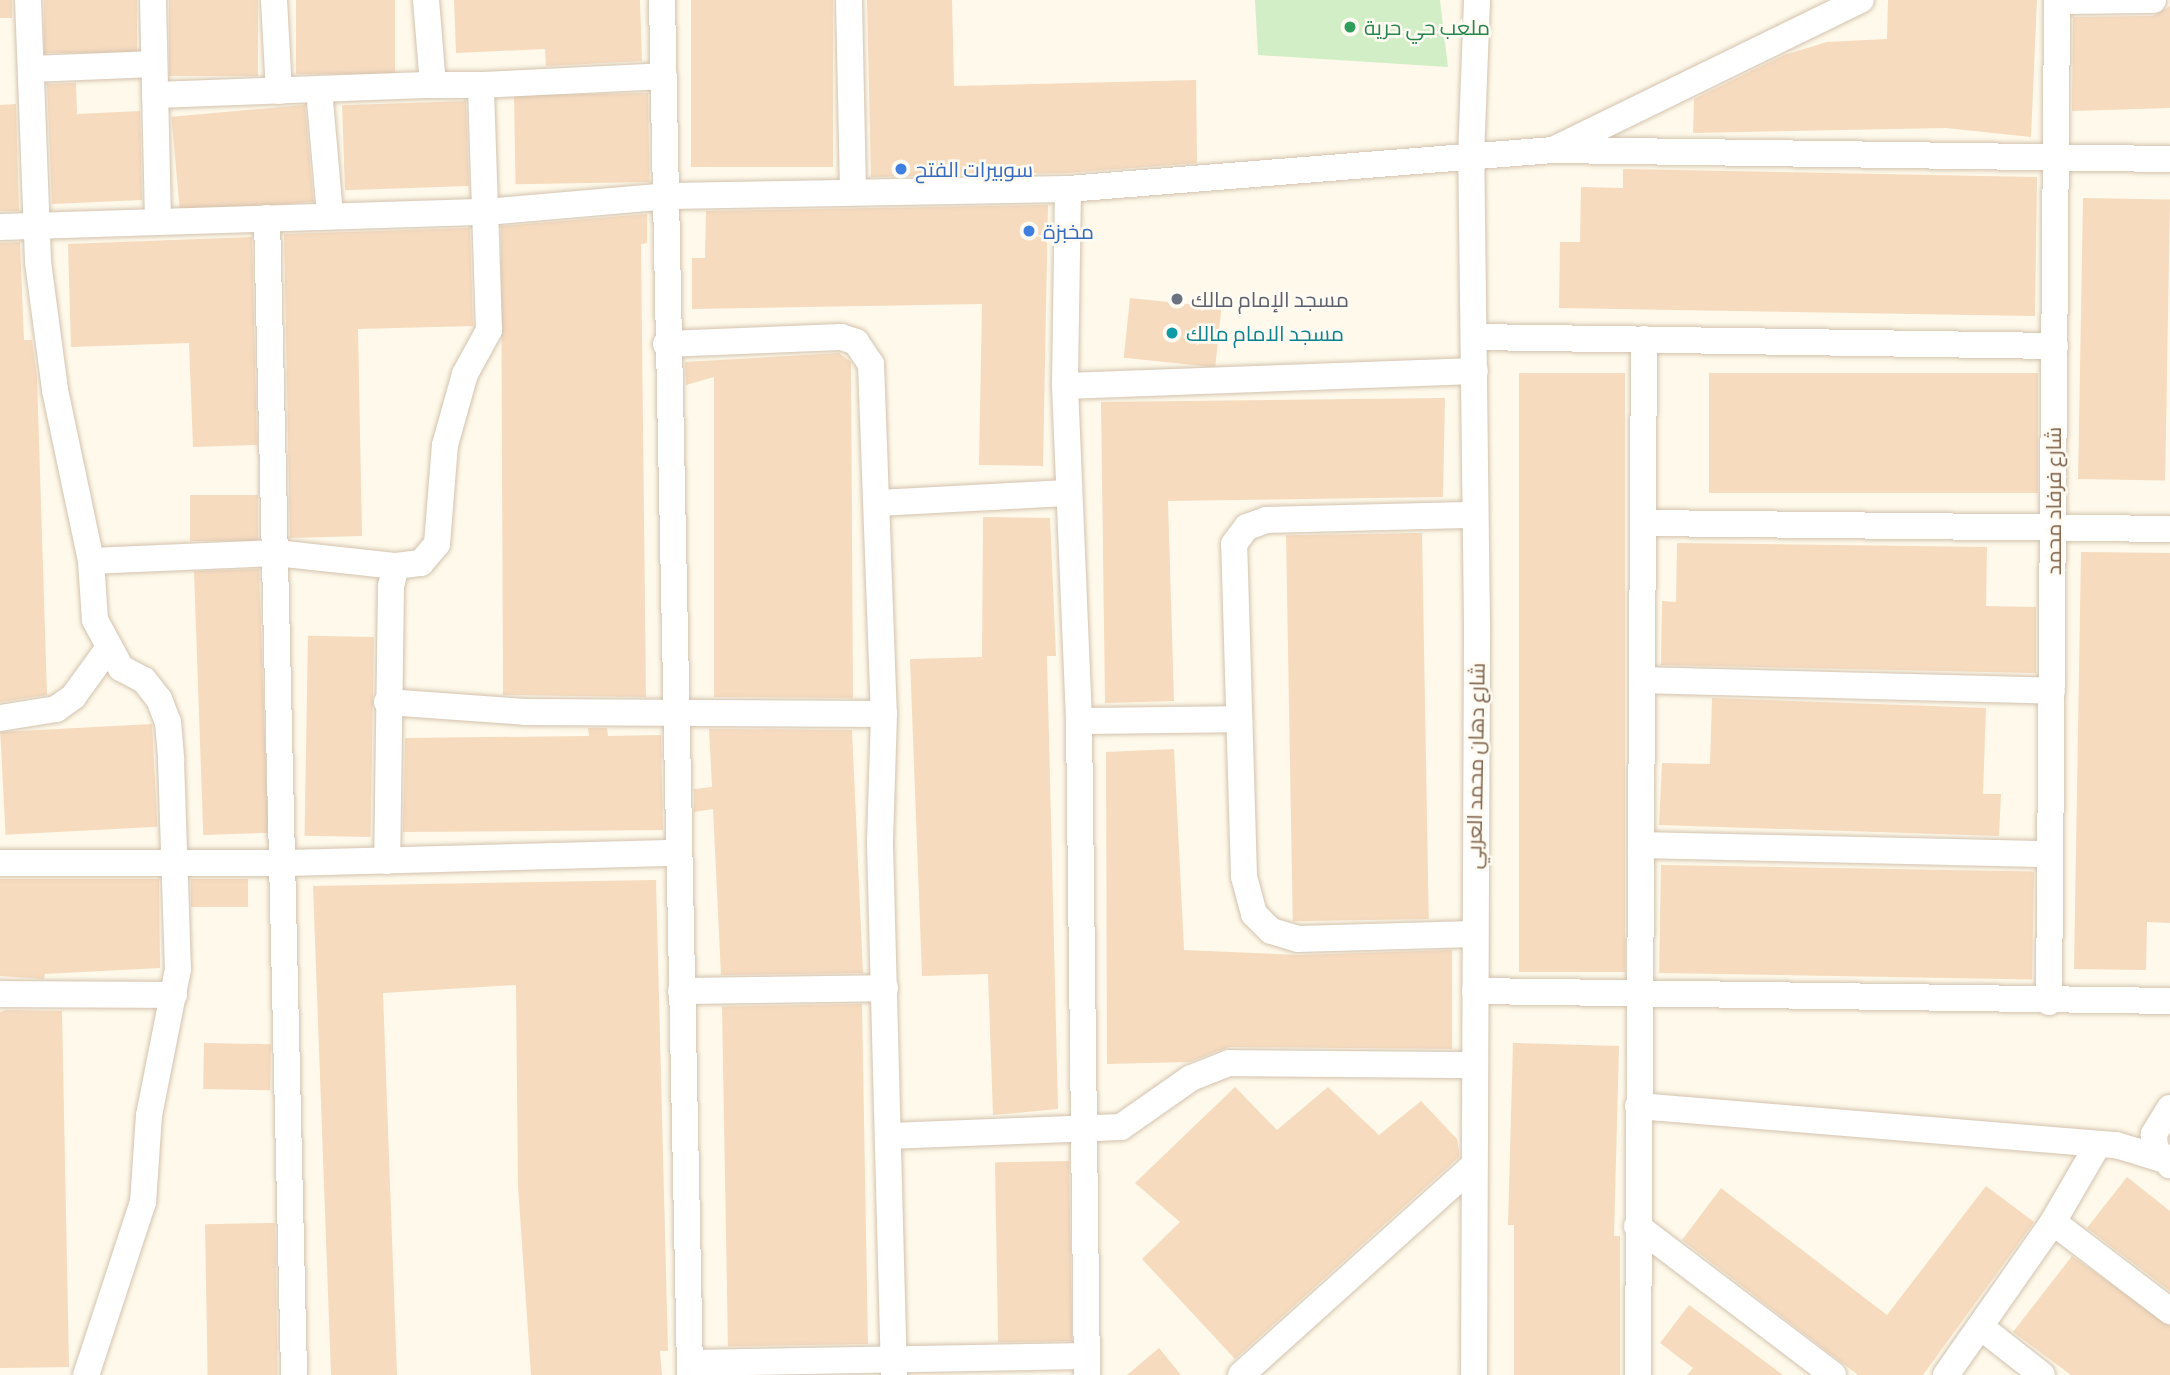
<!DOCTYPE html>
<meta charset="utf-8">
<style>
body{margin:0}
#map{position:relative;width:2170px;height:1375px;overflow:hidden;background:#fef9ea;font-family:Commissioner,Cairo,sans-serif}
div>[style]{position:absolute}
.green>*{inset:0;background:#d2eec6}
.building>*{inset:0;background:#f6dbbf;transform-origin:0 0}
.roads{filter:drop-shadow(0 0 2px #d3c2ae) drop-shadow(0 0 2px #d3c2ae)}
.minor>*{height:26px;margin:-13px;padding:0 13px;transform-origin:13px;border-radius:13px;background:#fff}
.dots>*{width:19px;height:19px;translate:-50% -50%;box-sizing:border-box;border:4px solid #fffbf2;border-radius:50%}
span{translate:-50% -50%;white-space:nowrap;text-align:center;line-height:1.15;-webkit-text-stroke:5px #fffbf2;paint-order:stroke}
.leisure-label{font-size:21px;color:#27864d}
.left{translate:0 -50%;text-align:left}
.shop-label{font-size:21px;color:#366cbe}
.worship-label{font-size:21px;color:#5b616d}
.culture-label{font-size:21px;color:#0d838f}
.street-label{font-size:21px;color:#7d614a}
</style>
<div id="map">
<div class="green">
<i style="clip-path:polygon(1255px 0,1440px 0,1448px 67px,1258px 55px)"></i>
</div>
<div class="building">
<i style="left:0;top:0;width:12px;height:18px"></i>
<i style="left:44px;top:0;width:93px;height:53px"></i>
<i style="left:169px;top:0;width:89px;height:76px"></i>
<i style="left:296px;top:0;width:99px;height:74px"></i>
<i style="clip-path:polygon(454px 0,640px 0,642px 61px,546px 66px,545px 49px,456px 53px)"></i>
<i style="left:691px;top:0;width:142px;height:167px"></i>
<i style="clip-path:polygon(867px 0,952px 0,954px 86px,1196px 80px,1197px 163px,1067px 173px,871px 177px)"></i>
<i style="clip-path:polygon(1888px 0,2037px 0,2031px 137px,1946px 128px,1693px 133px,1694px 99px,1784px 55px,1827px 42px,1887px 39px)"></i>
<i style="clip-path:polygon(2170px 6px,2170px 108px,2072px 111px,2073px 17px,2153px 16px)"></i>
<i style="clip-path:polygon(76px 83px,77px 114px,140px 111px,142px 200px,52px 204px,47px 84px)"></i>
<i style="left:648px;top:93px;width:89px;height:134px;rotate:89deg"></i>
<i style="left:466px;top:101px;width:85px;height:124px;rotate:88deg"></i>
<i style="clip-path:polygon(16px 104px,19px 211px,0 211px,0 105px)"></i>
<i style="left:305px;top:105px;width:97px;height:134px;rotate:85deg"></i>
<i style="clip-path:polygon(1623px 169px,2037px 177px,2035px 316px,1559px 308px,1560px 242px,1580px 242px,1581px 187px,1623px 188px)"></i>
<i style="left:2083px;top:198px;width:87px;height:281px;rotate:1deg"></i>
<i style="clip-path:polygon(1048px 205px,1043px 466px,979px 465px,982px 304px,692px 309px,692px 258px,705px 258px,706px 211px)"></i>
<i style="clip-path:polygon(647px 214px,647px 243px,641px 244px,646px 697px,503px 695px,501px 226px)"></i>
<i style="clip-path:polygon(470px 228px,473px 326px,358px 329px,362px 536px,290px 538px,284px 234px)"></i>
<i style="clip-path:polygon(252px 237px,257px 445px,193px 447px,189px 343px,71px 347px,68px 244px)"></i>
<i style="clip-path:polygon(20px 242px,24px 340px,32px 340px,37px 377px,47px 695px,0 702px,0 243px)"></i>
<i style="left:1130px;top:298px;width:92px;height:60px;rotate:6deg"></i>
<i style="clip-path:polygon(839px 353px,851px 362px,853px 698px,714px 697px,714px 377px,686px 385px,685px 362px)"></i>
<i style="left:1519px;top:373px;width:106px;height:599px"></i>
<i style="left:1709px;top:373px;width:329px;height:120px"></i>
<i style="clip-path:polygon(1445px 398px,1443px 497px,1168px 501px,1174px 701px,1105px 703px,1101px 402px)"></i>
<i style="left:190px;top:495px;width:68px;height:46px"></i>
<i style="clip-path:polygon(983px 517px,1050px 518px,1056px 656px,1047px 656px,1058px 1109px,993px 1115px,988px 974px,922px 976px,910px 659px,982px 657px)"></i>
<i style="left:1422px;top:533px;width:386px;height:136px;rotate:89deg"></i>
<i style="clip-path:polygon(1677px 543px,1987px 547px,1986px 606px,2036px 607px,2036px 673px,1661px 665px,1662px 601px,1676px 602px)"></i>
<i style="clip-path:polygon(2081px 552px,2170px 553px,2170px 923px,2147px 922px,2146px 970px,2074px 969px)"></i>
<i style="left:259px;top:569px;width:264px;height:65px;rotate:88deg"></i>
<i style="left:374px;top:637px;width:200px;height:66px;rotate:91deg"></i>
<i style="clip-path:polygon(1712px 698px,1986px 708px,1983px 794px,2001px 794px,1999px 836px,1659px 825px,1662px 763px,1710px 764px)"></i>
<i style="left:152px;top:724px;width:103px;height:152px;rotate:87deg"></i>
<i style="clip-path:polygon(588px 728px,607px 728px,608px 736px,661px 735px,663px 830px,403px 832px,405px 738px,589px 736px)"></i>
<i style="clip-path:polygon(709px 729px,852px 730px,863px 973px,721px 975px,713px 809px,694px 812px,694px 789px,712px 787px)"></i>
<i style="clip-path:polygon(1174px 749px,1184px 950px,1298px 955px,1452px 950px,1452px 1049px,1229px 1047px,1189px 1062px,1107px 1064px,1106px 752px)"></i>
<i style="left:1661px;top:865px;width:373px;height:108px;rotate:1deg"></i>
<i style="clip-path:polygon(0 879px,159px 879px,160px 968px,45px 974px,44px 979px,0 976px)"></i>
<i style="left:191px;top:879px;width:57px;height:28px"></i>
<i style="clip-path:polygon(656px 880px,668px 1351px,660px 1351px,662px 1375px,531px 1375px,518px 1186px,516px 985px,383px 993px,397px 1375px,331px 1375px,313px 886px)"></i>
<i style="left:862px;top:1004px;width:340px;height:140px;rotate:89deg"></i>
<i style="clip-path:polygon(6px 1010px,62px 1011px,69px 1367px,0 1368px,0 1012px)"></i>
<i style="left:204px;top:1043px;width:67px;height:46px;rotate:1deg"></i>
<i style="clip-path:polygon(1513px 1043px,1619px 1046px,1614px 1236px,1620px 1236px,1620px 1375px,1514px 1375px,1514px 1225px,1508px 1225px)"></i>
<i style="clip-path:polygon(1235px 1087px,1277px 1130px,1328px 1087px,1379px 1135px,1421px 1101px,1457px 1139px,1459px 1151px,1459px 1157px,1235px 1359px,1142px 1259px,1180px 1222px,1135px 1183px)"></i>
<i style="left:1069px;top:1161px;width:180px;height:74px;rotate:89deg"></i>
<i style="clip-path:polygon(2127px 1177px,2170px 1211px,2170px 1291px,2087px 1228px)"></i>
<i style="clip-path:polygon(1986px 1186px,2034px 1222px,1923px 1375px,1858px 1375px,1682px 1240px,1721px 1188px,1887px 1315px)"></i>
<i style="left:275px;top:1223px;width:152px;height:70px;rotate:89deg"></i>
<i style="clip-path:polygon(2072px 1256px,2170px 1326px,2170px 1375px,2071px 1375px,2013px 1332px)"></i>
<i style="clip-path:polygon(1689px 1305px,1783px 1375px,1687px 1375px,1693px 1368px,1660px 1343px)"></i>
<i style="clip-path:polygon(1159px 1348px,1181px 1375px,1127px 1375px)"></i>
</div>
<div class="roads">
<div class="minor">
<i style="left:28px;top:0;width:262px;rotate:87.8deg"></i>
<i style="left:38px;top:262px;width:129px;rotate:82.4deg"></i>
<i style="left:55px;top:390px;width:175px;rotate:78.1deg"></i>
<i style="left:91px;top:561px;width:59px;rotate:86.1deg"></i>
<i style="left:95px;top:620px;width:55px;rotate:61.6deg"></i>
<i style="left:121px;top:668px;width:26px;rotate:28deg"></i>
<i style="left:144px;top:680px;width:24px;rotate:52deg"></i>
<i style="left:159px;top:699px;width:25px;rotate:69deg"></i>
<i style="left:168px;top:722px;width:38px;rotate:85deg"></i>
<i style="left:171px;top:760px;width:209px;rotate:88.1deg"></i>
<i style="left:178px;top:969px;width:149px;rotate:101.2deg"></i>
<i style="left:149px;top:1115px;width:87px;rotate:93.9deg"></i>
<i style="left:143px;top:1202px;width:182px;rotate:108.2deg"></i>
<i style="left:153px;top:0;width:222px;rotate:88.7deg"></i>
<i style="left:274px;top:0;width:91px;rotate:86.9deg"></i>
<i style="left:662px;top:0;width:1375px;rotate:88.83deg"></i>
<i style="left:849px;top:0;width:192px;rotate:88.8deg"></i>
<i style="left:2057px;top:1px;width:96px;rotate:-0.6deg"></i>
<i style="left:32px;top:69px;width:122px;rotate:-2.3deg"></i>
<i style="left:481px;top:85px;width:183px;rotate:-2.8deg"></i>
<i style="left:319px;top:89px;width:127px;rotate:85deg"></i>
<i style="left:155px;top:95px;width:278px;rotate:-2.1deg"></i>
<i style="left:1557px;top:148px;width:338px;rotate:-26deg"></i>
<i style="left:1068px;top:189px;width:197px;rotate:90.9deg"></i>
<i style="left:1065px;top:386px;width:335px;rotate:87.6deg"></i>
<i style="left:1079px;top:721px;width:654px;rotate:89.3deg"></i>
<i style="left:267px;top:218px;width:1157px;rotate:88.66deg"></i>
<i style="left:0;top:227px;width:486px;rotate:-1.8deg"></i>
<i style="left:486px;top:212px;width:184px;rotate:-5deg"></i>
<i style="left:669px;top:196px;width:399px;rotate:-1deg"></i>
<i style="left:1068px;top:189px;width:488px;rotate:-4.6deg"></i>
<i style="left:1554px;top:150px;width:616px;rotate:0.84deg"></i>
<i style="left:1475px;top:337px;width:580px;rotate:0.89deg"></i>
<i style="left:666px;top:344px;width:175px;rotate:-2.3deg"></i>
<i style="left:841px;top:337px;width:16px;rotate:18deg"></i>
<i style="left:856px;top:342px;width:27px;rotate:56deg"></i>
<i style="left:871px;top:364px;width:350px;rotate:87.9deg"></i>
<i style="left:884px;top:714px;width:130px;rotate:91.8deg"></i>
<i style="left:880px;top:844px;width:531px;rotate:88.49deg"></i>
<i style="left:1065px;top:386px;width:410px;rotate:-2.1deg"></i>
<i style="left:877px;top:503px;width:191px;rotate:-3deg"></i>
<i style="left:1644px;top:523px;width:526px;rotate:0.65deg"></i>
<i style="left:91px;top:561px;width:185px;rotate:-2.5deg"></i>
<i style="left:276px;top:553px;width:121px;rotate:6.2deg"></i>
<i style="left:396px;top:566px;width:21px;rotate:104deg"></i>
<i style="left:391px;top:586px;width:275px;rotate:90.8deg"></i>
<i style="left:396px;top:566px;width:25px;rotate:-7deg"></i>
<i style="left:421px;top:563px;width:25px;rotate:-50deg"></i>
<i style="left:437px;top:544px;width:99px;rotate:-85.4deg"></i>
<i style="left:445px;top:445px;width:74px;rotate:-74.3deg"></i>
<i style="left:465px;top:374px;width:50px;rotate:-61.4deg"></i>
<i style="left:489px;top:330px;width:245px;rotate:-91.9deg"></i>
<i style="left:481px;top:85px;width:48px;rotate:180deg"></i>
<i style="left:433px;top:85px;width:85px;rotate:-94.7deg"></i>
<i style="left:1642px;top:680px;width:410px;rotate:1.5deg"></i>
<i style="left:387px;top:702px;width:138px;rotate:4.1deg"></i>
<i style="left:525px;top:712px;width:359px;rotate:0.3deg"></i>
<i style="left:0;top:718px;width:57px;rotate:-9.1deg"></i>
<i style="left:56px;top:709px;width:21px;rotate:-35deg"></i>
<i style="left:73px;top:697px;width:58px;rotate:-54.1deg"></i>
<i style="left:1079px;top:721px;width:160px;rotate:-0.7deg"></i>
<i style="left:1641px;top:845px;width:409px;rotate:1.3deg"></i>
<i style="left:0;top:863px;width:287px"></i>
<i style="left:287px;top:863px;width:390px;rotate:-1.5deg"></i>
<i style="left:1473px;top:934px;width:175px;rotate:178.4deg"></i>
<i style="left:1298px;top:939px;width:28px;rotate:-163deg"></i>
<i style="left:1271px;top:931px;width:24px;rotate:-135deg"></i>
<i style="left:1254px;top:914px;width:39px;rotate:-105deg"></i>
<i style="left:1244px;top:876px;width:332px;rotate:-91.7deg"></i>
<i style="left:1234px;top:544px;width:21px;rotate:-53deg"></i>
<i style="left:1247px;top:527px;width:20px;rotate:-20deg"></i>
<i style="left:1266px;top:520px;width:208px;rotate:-1.4deg"></i>
<i style="left:681px;top:991px;width:204px;rotate:-0.8deg"></i>
<i style="left:1475px;top:991px;width:695px;rotate:0.82deg"></i>
<i style="left:0;top:994px;width:174px;rotate:0.3deg"></i>
<i style="left:2049px;top:1002px;width:1002px;rotate:-89.54deg"></i>
<i style="left:1638px;top:1106px;width:480px;rotate:4.7deg"></i>
<i style="left:2116px;top:1145px;width:48px;rotate:16.9deg"></i>
<i style="left:2170px;top:1108px;width:31px;rotate:122deg"></i>
<i style="left:2154px;top:1134px;width:14px;rotate:86deg"></i>
<i style="left:2155px;top:1148px;width:23px;rotate:49deg"></i>
<i style="left:889px;top:1136px;width:232px;rotate:-2.2deg"></i>
<i style="left:1121px;top:1127px;width:85px;rotate:-35deg"></i>
<i style="left:1191px;top:1078px;width:41px;rotate:-21.5deg"></i>
<i style="left:1229px;top:1063px;width:243px;rotate:0.5deg"></i>
<i style="left:2053px;top:1222px;width:147px;rotate:37.3deg"></i>
<i style="left:1637px;top:1226px;width:246px;rotate:37.2deg"></i>
<i style="left:1982px;top:1328px;width:76px;rotate:38.1deg"></i>
<i style="left:690px;top:1363px;width:396px;rotate:-1deg"></i>
<i style="left:1241px;top:1375px;width:314px;rotate:-42deg"></i>
<i style="left:1474px;top:1375px;width:749px;rotate:-89.77deg"></i>
<i style="left:1477px;top:626px;width:469px;rotate:-90.7deg"></i>
<i style="left:1471px;top:157px;width:157px;rotate:-87.8deg"></i>
<i style="left:1638px;top:1375px;width:1036px;rotate:-89.67deg"></i>
<i style="left:1946px;top:1375px;width:187px;rotate:-55deg"></i>
<i style="left:2053px;top:1222px;width:88px;rotate:-59.9deg"></i>
</div>
</div>
<div class="dots">
<i style="left:1350px;top:27px;background:#2e9e5b"></i>
<i style="left:901px;top:169px;background:#3f7fe0"></i>
<i style="left:1029px;top:231px;background:#3f7fe0"></i>
<i style="left:1177px;top:299px;background:#6b7280"></i>
<i style="left:1172px;top:333px;background:#0f9aa8"></i>
</div>
<div class="leisure-label">
<span class="left" style="left:1364px;top:27px">ملعب حي حرية</span>
</div>
<div class="shop-label">
<span class="left" style="left:915px;top:169px">سوبيرات الفتح</span>
<span class="left" style="left:1043px;top:231px">مخبزة</span>
</div>
<div class="worship-label">
<span class="left" style="left:1191px;top:299px">مسجد الإمام مالك</span>
</div>
<div class="culture-label">
<span class="left" style="left:1186px;top:333px">مسجد الامام مالك</span>
</div>
<div class="street-label">
<span style="left:2053px;top:501px;rotate:-90deg">شارع فرفاد محمد</span>
<span style="left:1475px;top:766px;rotate:-89deg">شارع دهان محمد العربي</span>
</div>
</div>
